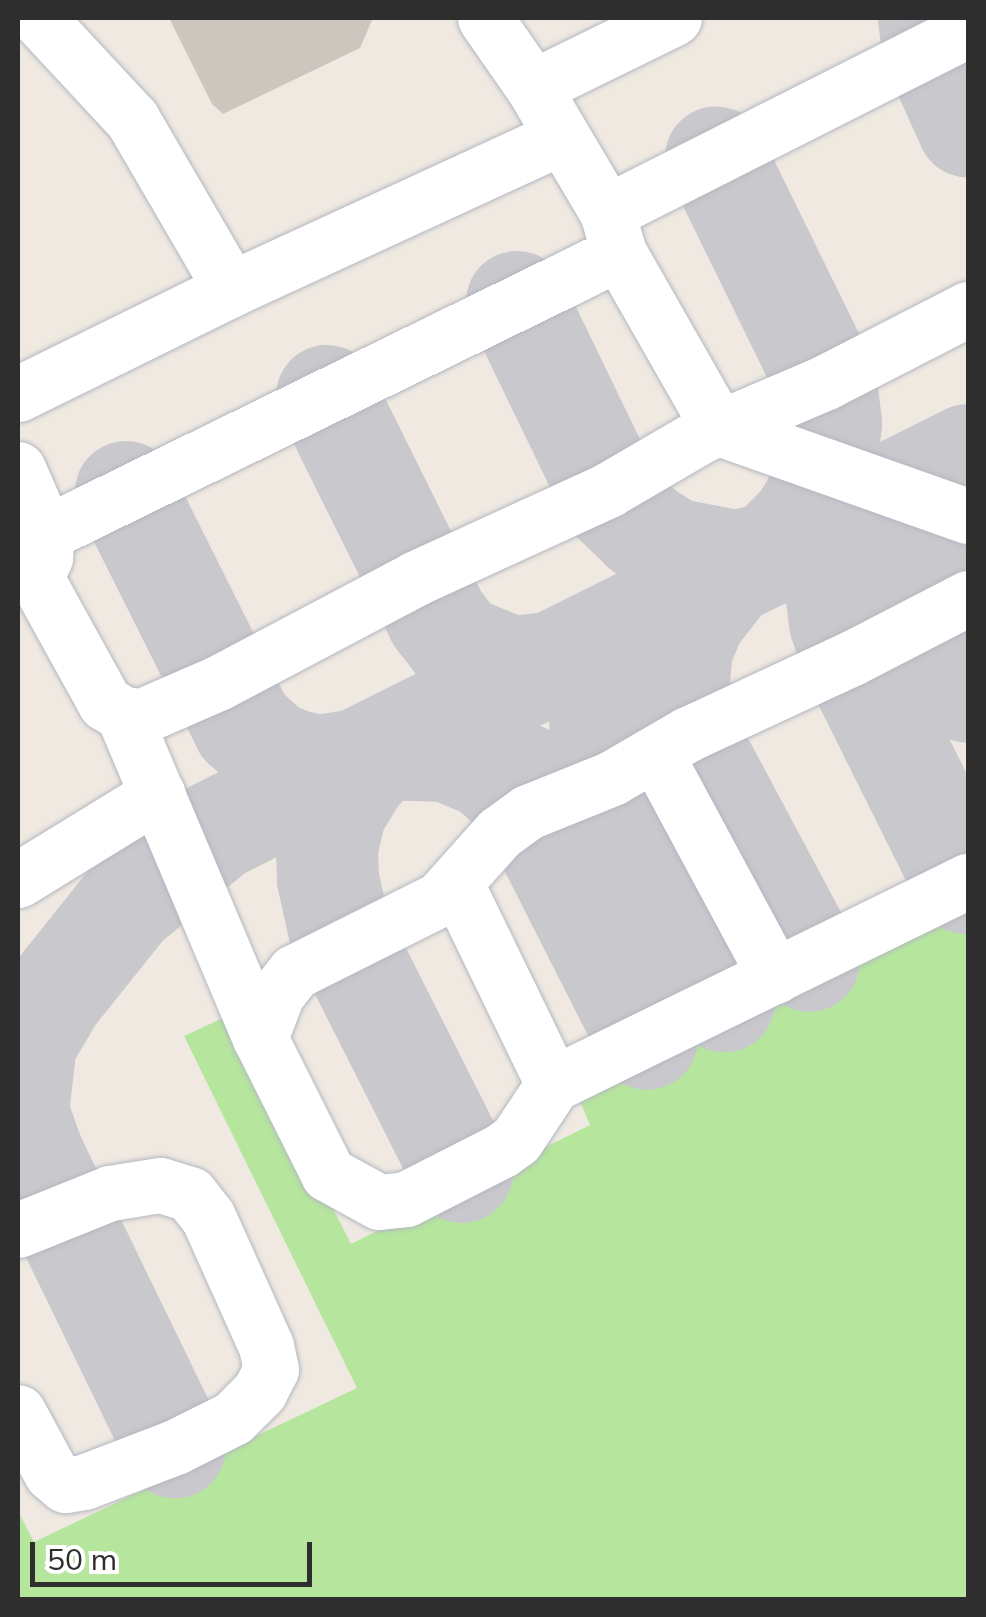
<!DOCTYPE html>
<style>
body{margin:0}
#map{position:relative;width:986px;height:1617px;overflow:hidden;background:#efe9e1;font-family:Mulish,sans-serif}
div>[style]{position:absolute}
.green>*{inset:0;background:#b6e59e}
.taxiway>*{height:102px;margin:-51px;padding:0 51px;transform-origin:51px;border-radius:51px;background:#c9c8cc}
.building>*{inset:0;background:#cbc7bf}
.roads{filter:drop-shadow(0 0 2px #b4b7c1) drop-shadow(0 0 2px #b4b7c1)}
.minor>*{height:55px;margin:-27.5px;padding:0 27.5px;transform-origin:27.5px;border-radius:27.5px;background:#fff}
span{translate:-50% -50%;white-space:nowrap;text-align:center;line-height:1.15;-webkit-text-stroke:9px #fff;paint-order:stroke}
.frame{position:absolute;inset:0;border:20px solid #2e2e2e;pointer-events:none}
.scale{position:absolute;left:30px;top:1542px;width:282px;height:45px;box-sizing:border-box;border:5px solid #2e2e2e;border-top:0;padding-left:12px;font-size:30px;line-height:35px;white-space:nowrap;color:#2e2e2e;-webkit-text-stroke:8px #fff;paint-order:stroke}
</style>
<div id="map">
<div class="green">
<i style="clip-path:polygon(968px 912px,968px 1599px,18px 1599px,18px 1511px,34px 1542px,357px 1388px,184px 1036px,234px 1013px,351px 1244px,590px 1125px,580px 1101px)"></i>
</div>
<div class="taxiway">
<i style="left:929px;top:18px;width:31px;rotate:83deg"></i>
<i style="left:933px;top:49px;width:85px;rotate:65.6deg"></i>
<i style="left:517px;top:302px;width:221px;rotate:64.2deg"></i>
<i style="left:613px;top:501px;width:42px;rotate:44deg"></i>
<i style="left:643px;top:530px;width:35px;rotate:33deg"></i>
<i style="left:672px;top:549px;width:64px;rotate:10.8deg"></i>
<i style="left:735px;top:561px;width:36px;rotate:-11deg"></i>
<i style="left:770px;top:554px;width:44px;rotate:-45deg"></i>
<i style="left:801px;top:523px;width:31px;rotate:-59deg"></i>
<i style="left:817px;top:496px;width:30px;rotate:-73deg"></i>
<i style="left:826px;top:467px;width:44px;rotate:-83.5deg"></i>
<i style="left:831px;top:423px;width:41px;rotate:-97deg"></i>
<i style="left:826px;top:382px;width:250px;rotate:-116.1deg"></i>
<i style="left:327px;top:396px;width:248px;rotate:63.6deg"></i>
<i style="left:437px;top:618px;width:36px;rotate:52deg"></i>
<i style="left:459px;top:646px;width:56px;rotate:22deg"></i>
<i style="left:511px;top:667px;width:41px;rotate:-5.6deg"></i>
<i style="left:968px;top:460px;width:54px;rotate:130.5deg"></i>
<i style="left:933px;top:501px;width:55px;rotate:104.8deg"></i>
<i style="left:919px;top:554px;width:31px;rotate:88deg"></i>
<i style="left:920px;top:585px;width:117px;rotate:65.8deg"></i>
<i style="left:126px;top:492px;width:262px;rotate:63.4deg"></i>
<i style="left:243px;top:726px;width:38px;rotate:42deg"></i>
<i style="left:271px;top:751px;width:26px;rotate:23deg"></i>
<i style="left:295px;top:761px;width:25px;rotate:12deg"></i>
<i style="left:319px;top:766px;width:38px;rotate:-9deg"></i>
<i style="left:890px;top:492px;width:75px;rotate:125.8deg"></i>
<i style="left:846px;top:553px;width:46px;rotate:101.3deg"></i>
<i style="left:837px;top:598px;width:24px;rotate:83deg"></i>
<i style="left:840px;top:622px;width:38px;rotate:72deg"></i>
<i style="left:852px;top:658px;width:251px;rotate:63.5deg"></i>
<i style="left:728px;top:575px;width:52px;rotate:128deg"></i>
<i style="left:696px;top:616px;width:35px;rotate:114deg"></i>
<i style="left:682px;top:648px;width:38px;rotate:95deg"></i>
<i style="left:679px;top:686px;width:49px;rotate:79.4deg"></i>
<i style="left:688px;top:734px;width:257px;rotate:61.9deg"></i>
<i style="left:649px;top:613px;width:46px;rotate:128.9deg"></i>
<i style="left:620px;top:649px;width:26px;rotate:115deg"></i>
<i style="left:609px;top:673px;width:44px;rotate:101.8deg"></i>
<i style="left:600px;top:716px;width:27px;rotate:88deg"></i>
<i style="left:601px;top:743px;width:37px;rotate:73deg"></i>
<i style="left:612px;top:778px;width:250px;rotate:63.3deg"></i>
<i style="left:523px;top:774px;width:70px;rotate:70.8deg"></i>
<i style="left:546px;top:840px;width:223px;rotate:63.1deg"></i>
<i style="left:47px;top:1007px;width:41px;rotate:121deg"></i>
<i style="left:26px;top:1042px;width:70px;rotate:96.5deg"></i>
<i style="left:18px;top:1112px;width:46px;rotate:70.8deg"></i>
<i style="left:33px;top:1155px;width:325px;rotate:64.1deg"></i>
<i style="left:18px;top:1040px;width:173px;rotate:-51.3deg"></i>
<i style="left:126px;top:905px;width:118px;rotate:-39.5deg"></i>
<i style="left:217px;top:830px;width:839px;rotate:-26.53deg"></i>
<i style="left:462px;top:1172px;width:272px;rotate:-116.8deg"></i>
<i style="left:339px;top:929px;width:51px;rotate:-102.4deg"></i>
<i style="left:328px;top:879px;width:31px;rotate:-92deg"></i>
<i style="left:327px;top:848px;width:39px;rotate:-77deg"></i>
<i style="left:336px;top:810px;width:42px;rotate:-58.6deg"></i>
<i style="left:358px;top:774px;width:35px;rotate:-46deg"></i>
<i style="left:382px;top:749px;width:65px;rotate:1.8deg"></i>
<i style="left:447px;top:751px;width:44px;rotate:22.5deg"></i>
<i style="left:488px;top:768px;width:30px;rotate:42deg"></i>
<i style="left:510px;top:788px;width:63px;rotate:55.3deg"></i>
</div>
<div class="building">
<i style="clip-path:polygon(169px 18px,373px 18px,360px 48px,223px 114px,212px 104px)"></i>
</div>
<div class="roads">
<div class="minor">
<i style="left:38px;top:18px;width:138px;rotate:47.1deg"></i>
<i style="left:132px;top:119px;width:197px;rotate:59.8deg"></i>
<i style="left:485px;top:18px;width:84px;rotate:55.2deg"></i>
<i style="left:533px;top:87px;width:145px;rotate:59.4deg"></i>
<i style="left:607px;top:212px;width:43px;rotate:73.7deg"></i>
<i style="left:619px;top:253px;width:202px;rotate:60.3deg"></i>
<i style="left:719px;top:428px;width:264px;rotate:19.5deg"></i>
<i style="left:533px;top:87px;width:157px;rotate:-26.1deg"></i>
<i style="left:607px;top:212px;width:404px;rotate:-26.8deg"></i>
<i style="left:18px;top:394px;width:237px;rotate:-26.2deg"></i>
<i style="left:231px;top:289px;width:363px;rotate:-24.7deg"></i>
<i style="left:18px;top:469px;width:70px;rotate:66.4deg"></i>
<i style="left:46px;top:533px;width:24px;rotate:92deg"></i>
<i style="left:45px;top:557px;width:23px;rotate:113deg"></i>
<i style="left:36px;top:578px;width:143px;rotate:61.1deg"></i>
<i style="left:105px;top:703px;width:21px;rotate:31deg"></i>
<i style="left:123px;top:714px;width:19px;rotate:6deg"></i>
<i style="left:142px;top:716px;width:83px;rotate:-23.5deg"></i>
<i style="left:218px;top:683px;width:224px;rotate:-27.9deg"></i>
<i style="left:416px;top:578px;width:211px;rotate:-24.6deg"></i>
<i style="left:608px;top:490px;width:109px;rotate:-30.3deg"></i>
<i style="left:702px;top:435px;width:135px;rotate:-23.1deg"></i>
<i style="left:826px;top:382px;width:160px;rotate:-27.2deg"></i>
<i style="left:46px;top:533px;width:638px;rotate:-26.04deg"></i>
<i style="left:123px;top:714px;width:352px;rotate:67.1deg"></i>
<i style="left:260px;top:1038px;width:152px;rotate:63.4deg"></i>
<i style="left:328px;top:1174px;width:58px;rotate:28.8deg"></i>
<i style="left:379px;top:1202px;width:27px;rotate:-6deg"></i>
<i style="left:406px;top:1199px;width:108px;rotate:-27deg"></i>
<i style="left:502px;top:1150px;width:17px;rotate:-36deg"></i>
<i style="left:516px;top:1140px;width:67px;rotate:-56.5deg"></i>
<i style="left:553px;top:1084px;width:462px;rotate:-26.1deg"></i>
<i style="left:656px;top:755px;width:251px;rotate:61.7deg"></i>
<i style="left:18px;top:880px;width:164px;rotate:-31.6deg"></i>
<i style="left:456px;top:884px;width:222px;rotate:64.1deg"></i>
<i style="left:260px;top:1038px;width:47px;rotate:-68.9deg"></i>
<i style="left:277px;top:994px;width:28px;rotate:-52deg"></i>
<i style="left:294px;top:972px;width:163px;rotate:-26.6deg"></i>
<i style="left:440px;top:899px;width:89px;rotate:-48.2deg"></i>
<i style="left:499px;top:833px;width:36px;rotate:-36deg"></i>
<i style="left:528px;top:812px;width:91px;rotate:-22deg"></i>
<i style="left:612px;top:778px;width:88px;rotate:-30.1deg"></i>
<i style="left:688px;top:734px;width:181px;rotate:-24.9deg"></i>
<i style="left:852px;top:658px;width:131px;rotate:-27.3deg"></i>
<i style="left:18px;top:1230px;width:99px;rotate:-21.9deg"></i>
<i style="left:110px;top:1193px;width:51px;rotate:-9.1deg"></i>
<i style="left:160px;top:1185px;width:31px;rotate:17deg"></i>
<i style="left:190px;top:1194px;width:29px;rotate:52deg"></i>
<i style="left:208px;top:1217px;width:141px;rotate:65.8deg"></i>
<i style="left:266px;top:1346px;width:24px;rotate:78deg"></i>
<i style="left:271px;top:1369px;width:25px;rotate:117deg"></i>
<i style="left:260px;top:1391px;width:38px;rotate:135deg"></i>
<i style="left:233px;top:1418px;width:65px;rotate:153.4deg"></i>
<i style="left:175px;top:1447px;width:97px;rotate:159deg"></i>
<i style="left:84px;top:1482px;width:19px;rotate:171deg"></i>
<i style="left:65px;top:1485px;width:18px;rotate:-139deg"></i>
<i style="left:51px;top:1473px;width:69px;rotate:-118.4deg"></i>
</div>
</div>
<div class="frame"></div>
<div class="scale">50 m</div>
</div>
